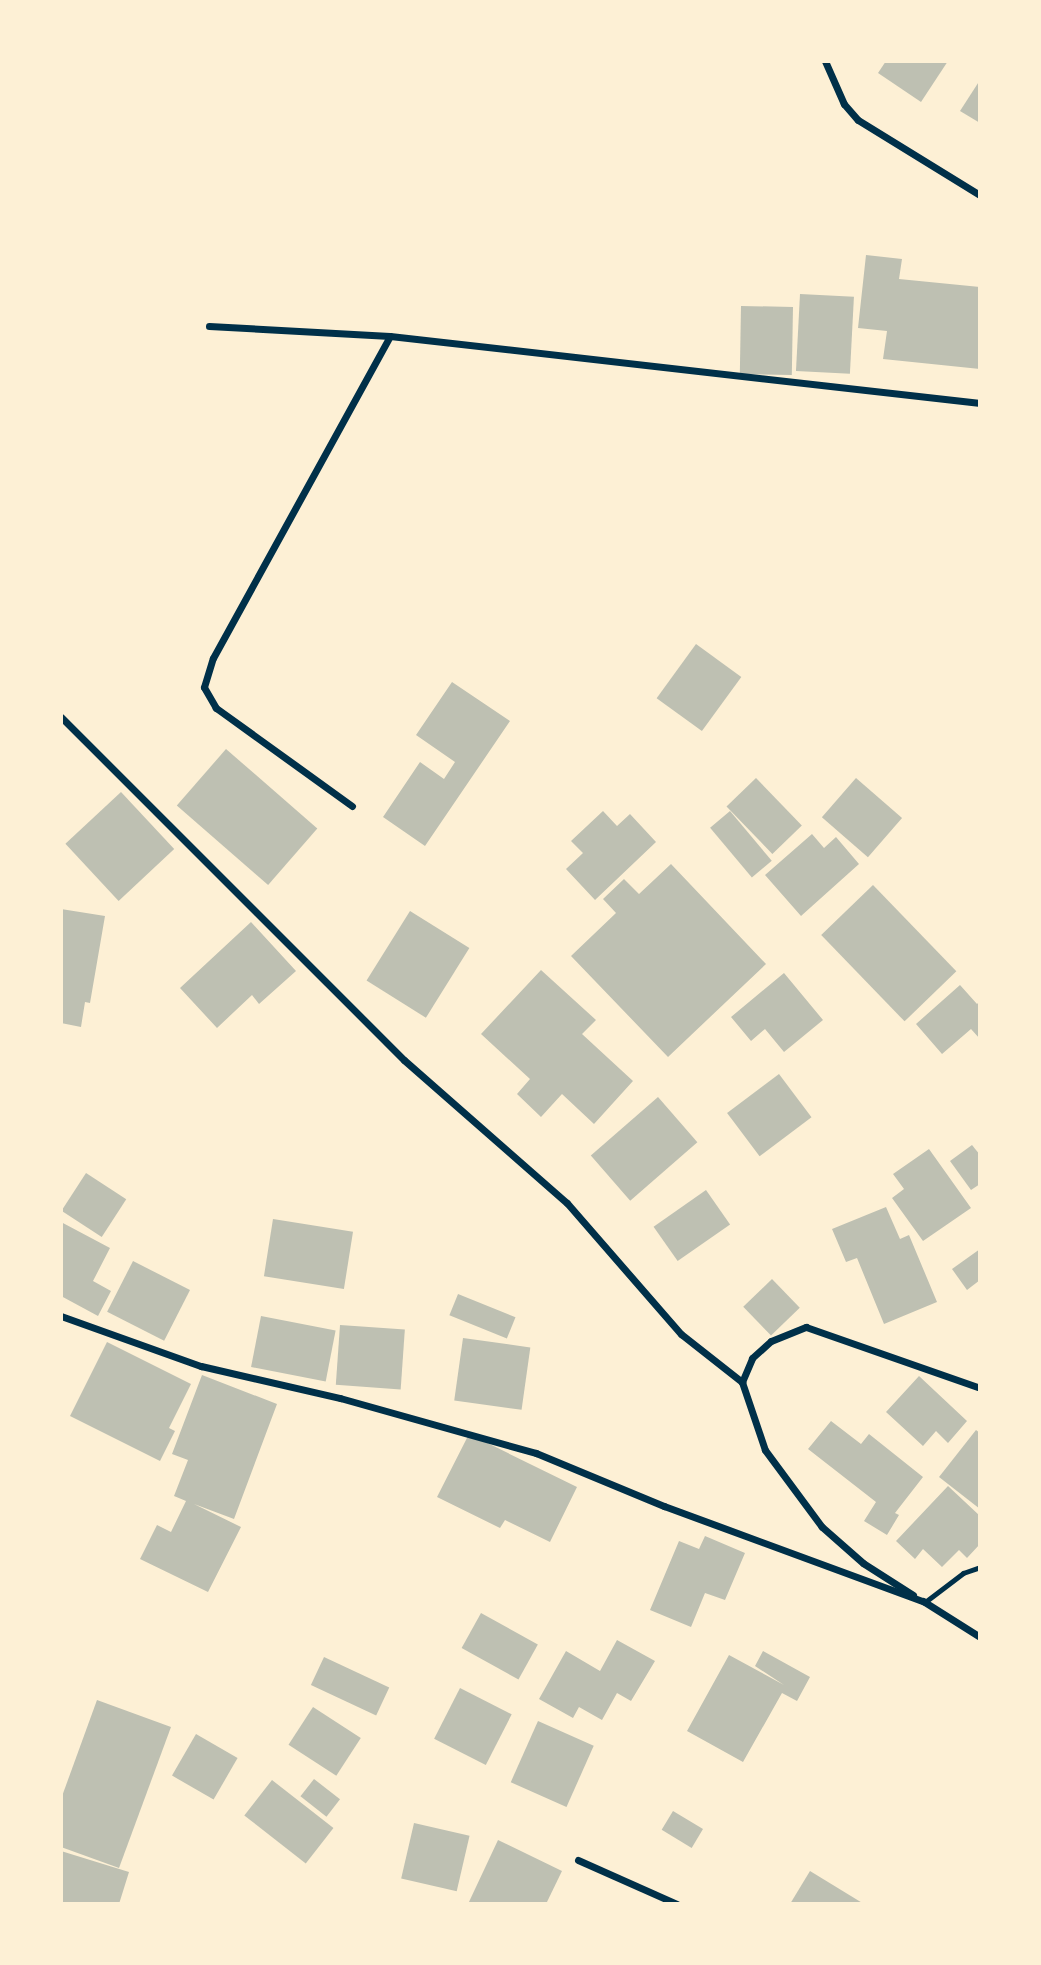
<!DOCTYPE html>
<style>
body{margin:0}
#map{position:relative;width:1041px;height:1965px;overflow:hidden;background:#fdf0d5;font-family:"Noto Sans",sans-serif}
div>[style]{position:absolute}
.building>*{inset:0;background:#bec0b2;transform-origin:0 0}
.service>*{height:5px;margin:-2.5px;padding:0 2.5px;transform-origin:2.5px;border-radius:2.5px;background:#003049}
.minor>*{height:7px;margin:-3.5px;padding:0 3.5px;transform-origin:3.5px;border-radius:3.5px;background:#003049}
span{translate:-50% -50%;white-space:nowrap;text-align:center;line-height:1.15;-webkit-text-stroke:7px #fdf0d5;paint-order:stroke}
.frame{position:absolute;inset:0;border:63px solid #fdf0d5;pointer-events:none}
</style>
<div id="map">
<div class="building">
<i style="clip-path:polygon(886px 61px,948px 61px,921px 102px,878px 73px)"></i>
<i style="clip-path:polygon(980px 80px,980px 123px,960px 111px)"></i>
<i style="clip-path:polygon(866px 255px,902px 259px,899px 279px,980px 287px,980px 369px,883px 359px,887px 331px,858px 328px)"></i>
<i style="left:800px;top:294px;width:54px;height:77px;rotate:3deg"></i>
<i style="left:741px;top:306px;width:52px;height:68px;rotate:1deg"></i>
<i style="left:696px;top:644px;width:56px;height:67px;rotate:36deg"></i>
<i style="clip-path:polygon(452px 682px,510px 721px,425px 846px,383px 817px,420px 762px,444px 779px,455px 762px,416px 735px)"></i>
<i style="left:226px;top:749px;width:121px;height:75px;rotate:41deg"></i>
<i style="left:756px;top:778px;width:66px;height:41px;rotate:46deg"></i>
<i style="left:856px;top:778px;width:61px;height:52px;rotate:41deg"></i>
<i style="left:121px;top:792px;width:78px;height:76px;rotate:47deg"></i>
<i style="clip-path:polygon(603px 811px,617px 826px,630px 814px,656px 842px,595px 900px,566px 869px,583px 853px,571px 841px)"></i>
<i style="left:730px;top:811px;width:65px;height:26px;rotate:50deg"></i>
<i style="clip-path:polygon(812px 834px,824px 848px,836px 837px,859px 864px,801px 916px,765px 875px)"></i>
<i style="clip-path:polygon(671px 864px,766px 964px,668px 1057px,571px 956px,616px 913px,603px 899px,624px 879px,639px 894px)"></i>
<i style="left:873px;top:885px;width:120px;height:72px;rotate:46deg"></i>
<i style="clip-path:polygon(61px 909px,105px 916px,90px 1003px,85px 1002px,81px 1027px,61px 1023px)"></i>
<i style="left:410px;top:911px;width:70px;height:82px;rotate:32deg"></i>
<i style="clip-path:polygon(251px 922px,296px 971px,259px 1004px,252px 995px,217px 1028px,180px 988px)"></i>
<i style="clip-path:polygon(541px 970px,596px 1020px,582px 1034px,633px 1081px,594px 1124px,562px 1094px,541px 1117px,517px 1094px,530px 1079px,481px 1034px)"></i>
<i style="clip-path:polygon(784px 973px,823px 1020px,784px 1052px,765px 1029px,751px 1041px,731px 1017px)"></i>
<i style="clip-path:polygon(960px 985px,977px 1004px,980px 1001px,980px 1039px,971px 1029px,942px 1054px,916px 1024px)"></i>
<i style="left:779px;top:1074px;width:54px;height:65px;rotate:53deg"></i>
<i style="left:658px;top:1097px;width:60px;height:89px;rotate:49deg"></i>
<i style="clip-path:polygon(972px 1145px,980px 1155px,980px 1184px,971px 1190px,950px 1161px)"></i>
<i style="clip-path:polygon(929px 1149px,971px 1208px,923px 1241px,892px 1198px,904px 1189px,893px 1174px)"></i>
<i style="left:86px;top:1173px;width:48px;height:45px;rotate:33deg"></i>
<i style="left:706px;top:1190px;width:42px;height:64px;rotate:55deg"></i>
<i style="clip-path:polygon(886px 1207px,900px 1239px,909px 1235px,937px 1302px,884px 1324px,857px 1258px,846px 1262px,832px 1229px)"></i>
<i style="left:273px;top:1219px;width:81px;height:58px;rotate:9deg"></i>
<i style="clip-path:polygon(61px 1222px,110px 1248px,93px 1281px,111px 1291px,98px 1316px,61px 1296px)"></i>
<i style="clip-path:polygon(980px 1249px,980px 1280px,967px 1290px,952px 1269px)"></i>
<i style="left:133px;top:1261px;width:64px;height:57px;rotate:27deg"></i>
<i style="left:772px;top:1279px;width:40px;height:40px;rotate:46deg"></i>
<i style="left:458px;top:1294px;width:62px;height:23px;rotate:22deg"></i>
<i style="left:261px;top:1316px;width:76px;height:52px;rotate:11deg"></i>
<i style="left:340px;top:1325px;width:65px;height:60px;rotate:4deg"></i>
<i style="left:463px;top:1338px;width:68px;height:63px;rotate:8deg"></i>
<i style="clip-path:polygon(107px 1342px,191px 1384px,169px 1428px,175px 1431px,160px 1461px,70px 1416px)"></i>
<i style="clip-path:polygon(202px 1375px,277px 1404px,234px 1519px,194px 1504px,241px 1527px,208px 1592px,140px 1559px,157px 1525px,171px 1532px,186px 1501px,174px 1496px,188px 1460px,172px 1454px)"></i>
<i style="clip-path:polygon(919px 1376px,967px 1421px,948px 1443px,936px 1431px,923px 1446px,886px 1412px)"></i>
<i style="clip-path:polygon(831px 1421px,861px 1444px,869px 1434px,923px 1477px,895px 1513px,899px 1515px,887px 1535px,864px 1521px,876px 1502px,808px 1449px)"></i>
<i style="clip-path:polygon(976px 1430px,980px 1433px,980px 1509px,939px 1477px)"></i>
<i style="clip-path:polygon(469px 1434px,577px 1487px,550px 1542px,505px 1520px,500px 1528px,437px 1497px)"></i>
<i style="clip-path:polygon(948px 1486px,980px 1516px,980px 1544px,967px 1558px,959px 1550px,942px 1567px,923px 1549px,915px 1559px,896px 1541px)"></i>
<i style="clip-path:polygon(705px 1536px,745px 1553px,725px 1600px,705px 1593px,691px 1627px,650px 1610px,679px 1541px,699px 1549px)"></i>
<i style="left:481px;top:1613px;width:65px;height:40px;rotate:29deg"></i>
<i style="clip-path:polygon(617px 1640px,655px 1661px,631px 1701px,617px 1693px,602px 1720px,579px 1707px,573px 1718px,539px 1699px,566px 1651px,600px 1671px)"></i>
<i style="clip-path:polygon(763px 1651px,810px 1677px,797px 1701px,782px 1693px,743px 1762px,687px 1731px,729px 1655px,784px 1685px,755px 1666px)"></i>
<i style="left:324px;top:1657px;width:72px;height:31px;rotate:25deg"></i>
<i style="left:460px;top:1688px;width:58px;height:57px;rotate:27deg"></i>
<i style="clip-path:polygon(97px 1700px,171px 1727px,119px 1868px,61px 1847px,61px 1799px)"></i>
<i style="left:313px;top:1707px;width:57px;height:45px;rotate:33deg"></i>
<i style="left:538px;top:1721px;width:61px;height:67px;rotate:24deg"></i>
<i style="left:196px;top:1734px;width:48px;height:48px;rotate:30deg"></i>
<i style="left:314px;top:1779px;width:33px;height:22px;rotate:38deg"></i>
<i style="left:272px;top:1780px;width:78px;height:45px;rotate:38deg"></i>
<i style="left:673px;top:1811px;width:35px;height:22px;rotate:31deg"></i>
<i style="left:414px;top:1823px;width:57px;height:57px;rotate:13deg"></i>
<i style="clip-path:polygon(498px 1840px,562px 1871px,546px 1904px,468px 1904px)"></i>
<i style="clip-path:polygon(61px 1851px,129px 1872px,119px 1904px,61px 1904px)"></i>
<i style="clip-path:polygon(810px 1871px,864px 1904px,790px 1904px)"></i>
</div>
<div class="service">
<i style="left:925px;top:1602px;width:48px;rotate:-37.3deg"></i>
<i style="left:963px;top:1573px;width:18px;rotate:-19deg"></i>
</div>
<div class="minor">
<i style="left:825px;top:61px;width:47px;rotate:66.2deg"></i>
<i style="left:844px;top:104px;width:21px;rotate:49deg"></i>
<i style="left:858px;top:120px;width:143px;rotate:31.6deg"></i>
<i style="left:209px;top:326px;width:181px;rotate:3.2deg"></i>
<i style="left:390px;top:336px;width:594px;rotate:6.48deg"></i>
<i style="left:61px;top:717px;width:485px;rotate:45deg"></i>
<i style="left:404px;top:1060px;width:217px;rotate:41.3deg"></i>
<i style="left:567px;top:1203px;width:174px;rotate:49deg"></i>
<i style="left:681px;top:1334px;width:78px;rotate:38.2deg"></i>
<i style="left:352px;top:806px;width:168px;rotate:-144.2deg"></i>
<i style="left:216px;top:708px;width:24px;rotate:-120deg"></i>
<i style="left:204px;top:687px;width:30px;rotate:-73deg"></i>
<i style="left:213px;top:658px;width:367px;rotate:-61.2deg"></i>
<i style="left:61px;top:1316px;width:149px;rotate:19.7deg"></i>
<i style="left:201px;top:1366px;width:143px;rotate:13deg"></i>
<i style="left:340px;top:1398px;width:204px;rotate:15.7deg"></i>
<i style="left:536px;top:1453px;width:139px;rotate:22.5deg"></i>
<i style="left:664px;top:1506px;width:278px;rotate:20.2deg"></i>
<i style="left:913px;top:1595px;width:59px;rotate:-147.4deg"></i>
<i style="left:863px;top:1563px;width:55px;rotate:-138.7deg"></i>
<i style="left:822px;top:1527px;width:96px;rotate:-126.5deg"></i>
<i style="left:765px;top:1450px;width:72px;rotate:-108.7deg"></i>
<i style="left:742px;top:1382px;width:26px;rotate:-67deg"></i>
<i style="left:752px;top:1358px;width:25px;rotate:-42deg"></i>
<i style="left:771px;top:1341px;width:38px;rotate:-22deg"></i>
<i style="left:806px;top:1327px;width:184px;rotate:19.3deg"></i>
<i style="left:923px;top:1601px;width:67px;rotate:32.3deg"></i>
<i style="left:578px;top:1860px;width:108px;rotate:24deg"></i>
</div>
<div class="frame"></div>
</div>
